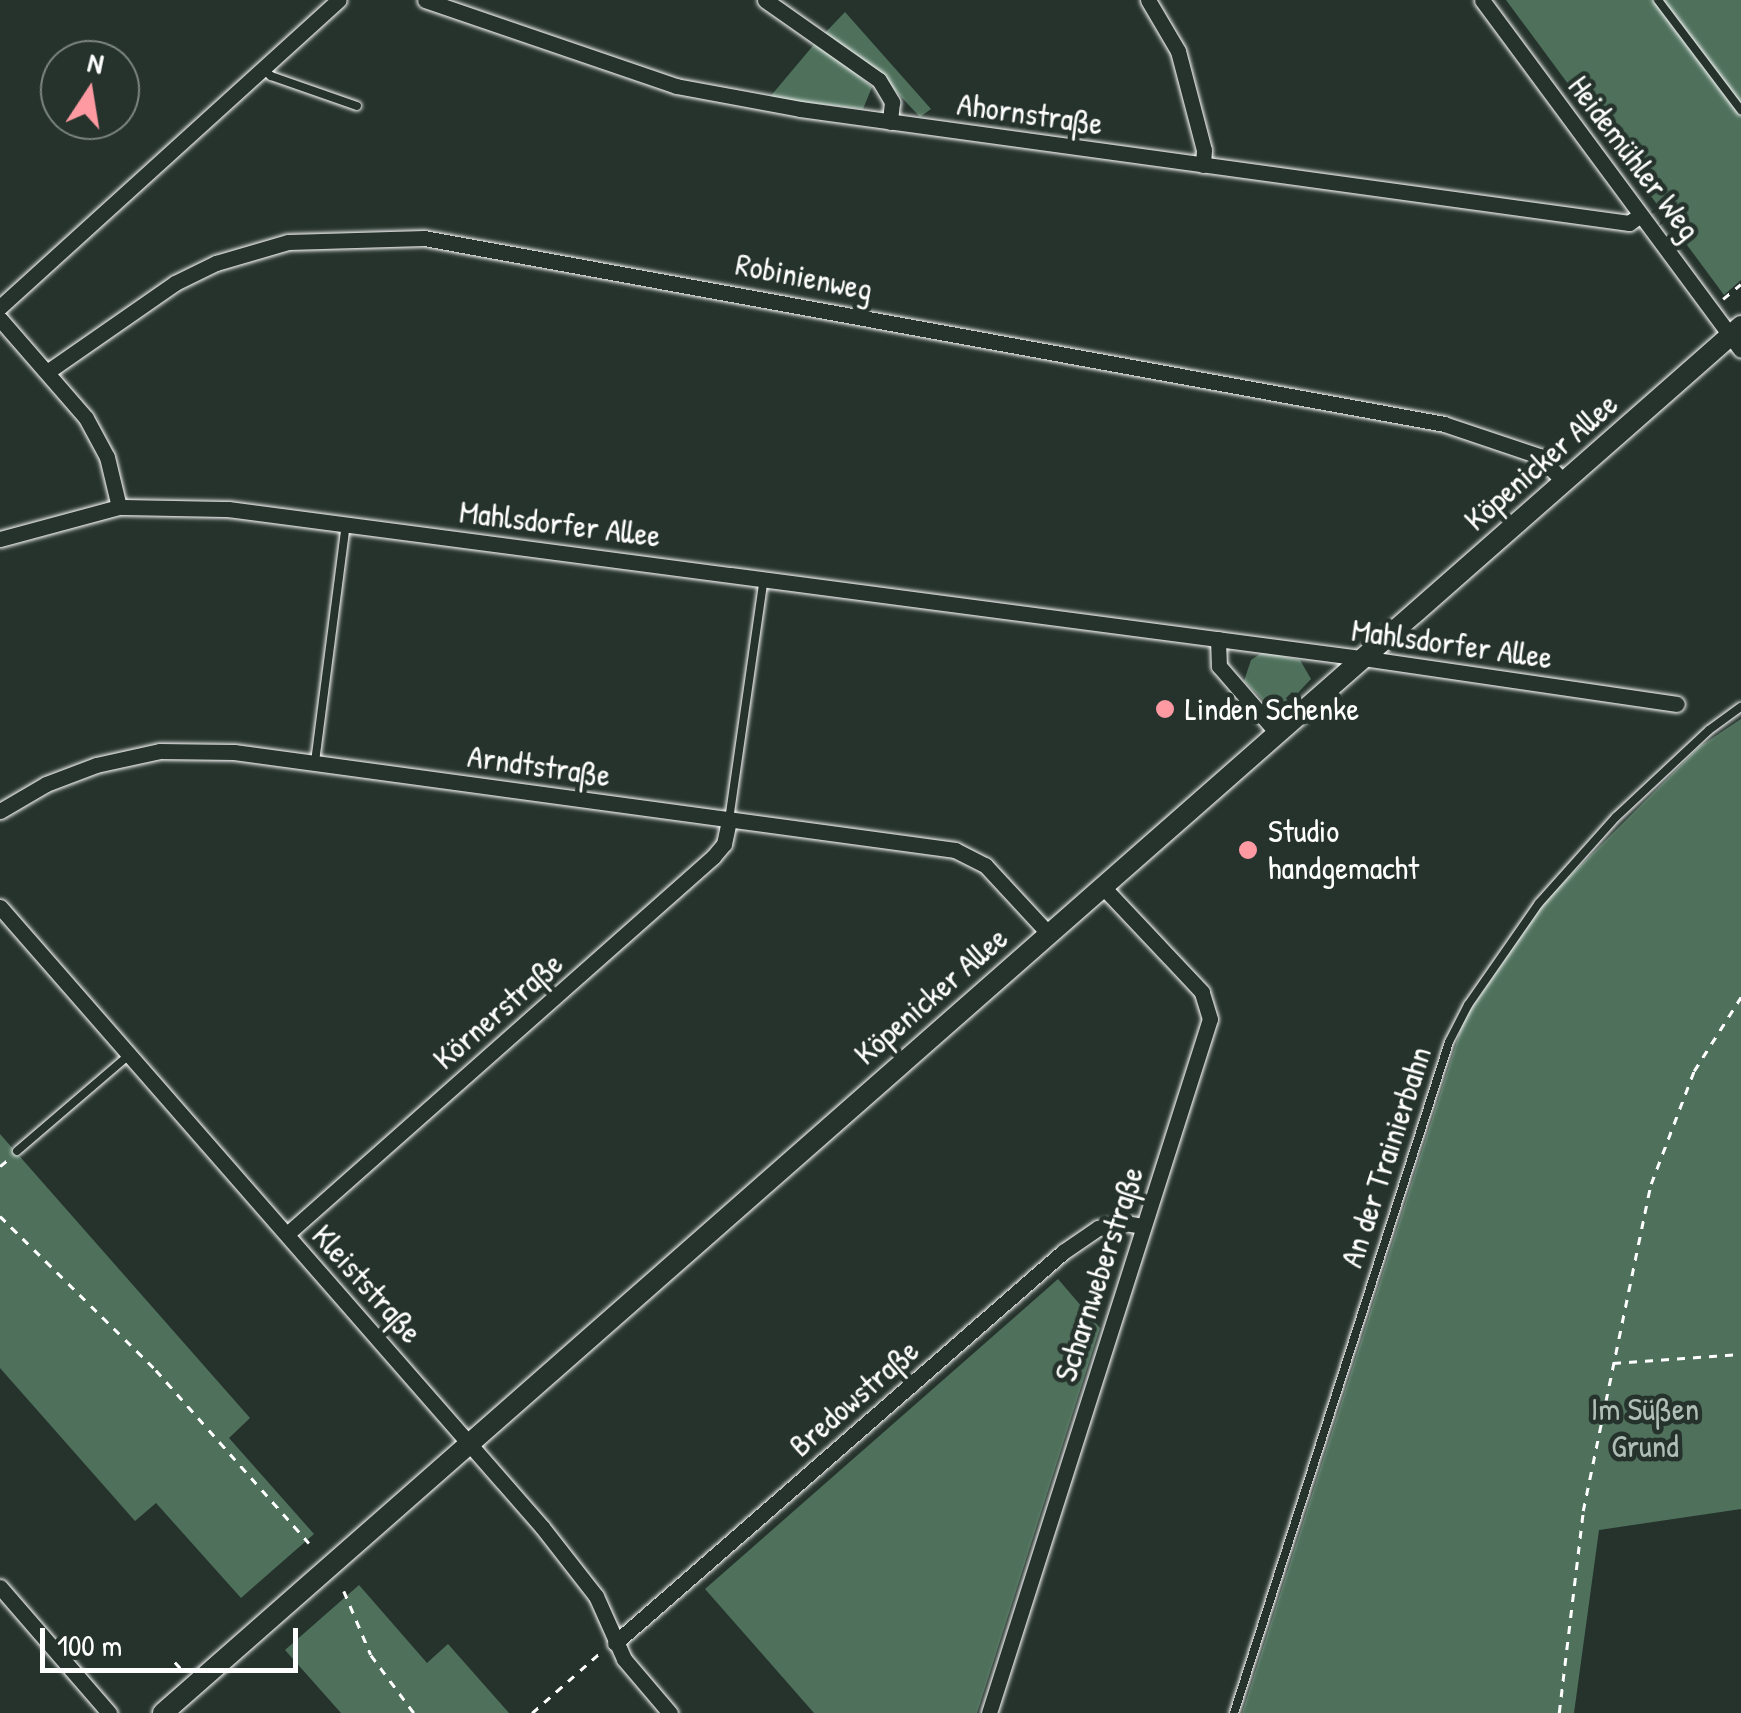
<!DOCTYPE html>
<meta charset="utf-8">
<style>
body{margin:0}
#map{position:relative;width:1741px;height:1713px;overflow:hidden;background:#26332d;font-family:"Patrick Hand",sans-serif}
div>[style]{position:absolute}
.green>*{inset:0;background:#4f715c}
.path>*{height:2.5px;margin-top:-1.25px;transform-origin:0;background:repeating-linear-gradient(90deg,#fff 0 8px,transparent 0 16px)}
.roads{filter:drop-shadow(0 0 2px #fff) drop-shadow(0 0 2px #fff)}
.service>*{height:8px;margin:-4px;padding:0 4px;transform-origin:4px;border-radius:4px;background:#26332d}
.minor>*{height:15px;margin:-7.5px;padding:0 7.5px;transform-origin:7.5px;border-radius:7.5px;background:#26332d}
.tertiary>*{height:20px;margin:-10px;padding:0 10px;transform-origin:10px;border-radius:10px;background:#26332d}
.dots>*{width:28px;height:28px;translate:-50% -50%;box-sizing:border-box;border:5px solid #26332d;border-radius:50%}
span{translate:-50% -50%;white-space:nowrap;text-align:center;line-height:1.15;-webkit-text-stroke:9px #26332d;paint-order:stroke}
.street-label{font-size:32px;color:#fff}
.poi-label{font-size:32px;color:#fff}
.left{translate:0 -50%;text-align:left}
.park-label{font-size:32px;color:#b0bfb6}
.north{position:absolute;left:40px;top:40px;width:100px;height:100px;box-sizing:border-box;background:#26332d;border:2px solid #7d8581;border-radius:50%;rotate:12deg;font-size:28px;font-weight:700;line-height:40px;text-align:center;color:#fff}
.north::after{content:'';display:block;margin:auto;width:35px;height:45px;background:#ff9aa2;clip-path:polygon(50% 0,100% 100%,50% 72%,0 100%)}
.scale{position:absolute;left:40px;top:1628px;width:258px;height:45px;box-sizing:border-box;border:5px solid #fff;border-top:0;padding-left:12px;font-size:30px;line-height:35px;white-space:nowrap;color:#fff;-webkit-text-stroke:8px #26332d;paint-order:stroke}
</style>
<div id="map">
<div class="green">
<i style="clip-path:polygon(1506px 0,1741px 0,1741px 280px,1724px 295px)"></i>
<i style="clip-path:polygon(845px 12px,931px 109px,920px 117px,876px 70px,825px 33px)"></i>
<i style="clip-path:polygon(817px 41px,872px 87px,863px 109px,769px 98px)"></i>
<i style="clip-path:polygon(1263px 652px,1300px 660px,1311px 679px,1296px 695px,1292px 692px,1286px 698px,1288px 702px,1275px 712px,1244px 681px,1251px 660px)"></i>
<i style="clip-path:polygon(1741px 719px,1741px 1509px,1599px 1530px,1574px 1713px,1242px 1713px,1464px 1019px,1546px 900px,1699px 747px)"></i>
<i style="clip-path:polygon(0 1134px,250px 1418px,229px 1438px,314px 1534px,241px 1598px,156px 1503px,135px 1521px,0 1368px)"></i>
<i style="clip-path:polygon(1058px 1279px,1100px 1328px,977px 1713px,814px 1713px,705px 1589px)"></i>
<i style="clip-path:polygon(359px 1585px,427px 1663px,448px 1644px,509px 1713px,341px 1713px,285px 1650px)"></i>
</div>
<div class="path">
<i style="left:1723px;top:299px;width:23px;rotate:-40deg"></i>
<i style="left:0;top:1166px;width:11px;rotate:-38deg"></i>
<i style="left:0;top:1216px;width:219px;rotate:44.6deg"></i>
<i style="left:156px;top:1370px;width:231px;rotate:48.5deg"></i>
<i style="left:1613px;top:1363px;width:128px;rotate:-4deg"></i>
<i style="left:344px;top:1591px;width:69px;rotate:67.1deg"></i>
<i style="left:371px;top:1655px;width:72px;rotate:53.4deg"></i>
<i style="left:175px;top:1662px;width:13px;rotate:48deg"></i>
<i style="left:532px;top:1713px;width:94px;rotate:-41.5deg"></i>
<i style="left:1559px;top:1713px;width:203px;rotate:-83.2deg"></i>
<i style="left:1583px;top:1511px;width:334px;rotate:-78.3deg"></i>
<i style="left:1651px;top:1184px;width:121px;rotate:-69.2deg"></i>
<i style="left:1694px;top:1071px;width:88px;rotate:-57.6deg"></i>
</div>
<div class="roads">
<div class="service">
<i style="left:1658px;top:0;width:138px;rotate:53deg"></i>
<i style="left:262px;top:68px;width:12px;rotate:42deg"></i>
<i style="left:271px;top:76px;width:91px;rotate:19.2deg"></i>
<i style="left:315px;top:762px;width:241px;rotate:-82.6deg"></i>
<i style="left:729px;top:820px;width:245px;rotate:-81.8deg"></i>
<i style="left:17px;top:1151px;width:146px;rotate:-40.6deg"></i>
<i style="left:1234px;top:1713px;width:705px;rotate:-72.23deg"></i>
<i style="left:1449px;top:1042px;width:42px;rotate:-62.8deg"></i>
<i style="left:1468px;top:1005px;width:124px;rotate:-55.2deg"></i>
<i style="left:1539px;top:903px;width:115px;rotate:-48.2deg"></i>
<i style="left:1616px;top:817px;width:127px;rotate:-43.1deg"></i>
<i style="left:1709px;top:730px;width:39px;rotate:-36deg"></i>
</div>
<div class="minor">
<i style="left:425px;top:0;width:265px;rotate:18.9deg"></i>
<i style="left:676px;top:86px;width:126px;rotate:10.5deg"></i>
<i style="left:800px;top:109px;width:837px;rotate:7.83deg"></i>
<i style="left:1629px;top:223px;width:12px;rotate:-35deg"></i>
<i style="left:765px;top:0;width:139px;rotate:35.1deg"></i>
<i style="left:879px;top:80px;width:26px;rotate:59deg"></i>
<i style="left:892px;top:102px;width:20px;rotate:96deg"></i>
<i style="left:1148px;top:0;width:59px;rotate:59.5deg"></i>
<i style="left:1178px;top:51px;width:102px;rotate:75.3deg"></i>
<i style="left:1204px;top:150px;width:15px;rotate:94deg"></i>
<i style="left:1482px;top:0;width:435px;rotate:53.5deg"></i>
<i style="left:0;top:307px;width:457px;rotate:-42.2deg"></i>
<i style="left:0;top:319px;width:131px;rotate:49deg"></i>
<i style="left:86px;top:418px;width:44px;rotate:61.7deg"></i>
<i style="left:107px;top:457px;width:51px;rotate:76.5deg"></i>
<i style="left:47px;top:372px;width:156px;rotate:-34.8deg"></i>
<i style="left:175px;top:283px;width:46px;rotate:-26deg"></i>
<i style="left:216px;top:263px;width:75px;rotate:-16.3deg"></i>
<i style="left:288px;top:242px;width:136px;rotate:-1.7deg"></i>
<i style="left:424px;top:238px;width:1037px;rotate:10.33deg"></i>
<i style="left:1444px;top:424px;width:100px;rotate:18.6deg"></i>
<i style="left:1539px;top:456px;width:36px;rotate:46deg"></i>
<i style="left:0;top:539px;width:123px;rotate:-15.1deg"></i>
<i style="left:119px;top:507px;width:109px;rotate:1.1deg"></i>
<i style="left:228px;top:509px;width:1144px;rotate:7.49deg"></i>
<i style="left:1362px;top:658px;width:318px;rotate:8.3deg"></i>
<i style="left:1218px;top:639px;width:27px;rotate:88deg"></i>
<i style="left:1219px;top:666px;width:89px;rotate:49.1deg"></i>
<i style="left:0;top:811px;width:53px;rotate:-30.4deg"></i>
<i style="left:46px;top:784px;width:53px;rotate:-20.8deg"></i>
<i style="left:96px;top:765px;width:66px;rotate:-12.3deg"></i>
<i style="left:160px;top:751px;width:74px;rotate:0.8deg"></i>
<i style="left:234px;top:752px;width:728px;rotate:7.74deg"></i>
<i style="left:955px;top:850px;width:34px;rotate:27deg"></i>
<i style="left:985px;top:865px;width:93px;rotate:47.2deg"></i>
<i style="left:0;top:907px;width:824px;rotate:48.84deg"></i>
<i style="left:542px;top:1527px;width:88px;rotate:52deg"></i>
<i style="left:596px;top:1596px;width:69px;rotate:66deg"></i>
<i style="left:624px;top:1659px;width:71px;rotate:49.6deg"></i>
<i style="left:287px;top:1234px;width:569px;rotate:-41.51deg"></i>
<i style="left:713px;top:857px;width:17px;rotate:-50deg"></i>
<i style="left:724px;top:844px;width:25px;rotate:-78deg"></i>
<i style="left:0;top:1587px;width:167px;rotate:49.1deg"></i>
<i style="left:615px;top:1643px;width:595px;rotate:-41.11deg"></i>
<i style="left:1063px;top:1252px;width:42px;rotate:-34.4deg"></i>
<i style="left:1098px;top:1228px;width:27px;rotate:-10deg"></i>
<i style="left:1125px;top:1223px;width:17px;rotate:10deg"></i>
<i style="left:989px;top:1713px;width:728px;rotate:-72.34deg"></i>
<i style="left:1210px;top:1019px;width:28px;rotate:-107deg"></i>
<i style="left:1202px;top:992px;width:146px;rotate:-133.3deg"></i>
</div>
<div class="tertiary">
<i style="left:163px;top:1713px;width:2101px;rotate:-41.31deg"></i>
</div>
</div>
<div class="dots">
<i style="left:1165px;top:709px;background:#ff9aa2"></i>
<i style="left:1248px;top:850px;background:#ff9aa2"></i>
</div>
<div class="street-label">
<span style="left:1030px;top:114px;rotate:8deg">Ahornstraße</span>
<span style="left:1634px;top:158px;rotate:53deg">Heidemühler Weg</span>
<span style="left:804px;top:277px;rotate:11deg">Robinienweg</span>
<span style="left:1541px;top:462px;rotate:-41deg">Köpenicker Allee</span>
<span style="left:560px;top:524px;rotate:7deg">Mahlsdorfer Allee</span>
<span style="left:1452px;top:644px;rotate:8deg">Mahlsdorfer Allee</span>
<span style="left:539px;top:766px;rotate:8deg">Arndtstraße</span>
<span style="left:931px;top:996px;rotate:-41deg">Köpenicker Allee</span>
<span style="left:498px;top:1011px;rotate:-41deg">Körnerstraße</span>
<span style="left:1386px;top:1157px;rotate:-72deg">An der Trainierbahn</span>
<span style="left:1099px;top:1274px;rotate:-72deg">Scharnweberstraße</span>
<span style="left:367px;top:1284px;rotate:48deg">Kleiststraße</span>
<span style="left:854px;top:1398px;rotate:-41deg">Bredowstraße</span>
</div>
<div class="poi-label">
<span class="left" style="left:1185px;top:709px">Linden Schenke</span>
<span class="left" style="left:1268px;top:850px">Studio<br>handgemacht</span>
</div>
<div class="park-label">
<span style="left:1645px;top:1428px">Im Süßen<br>Grund</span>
</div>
<div class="north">N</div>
<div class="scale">100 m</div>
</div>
